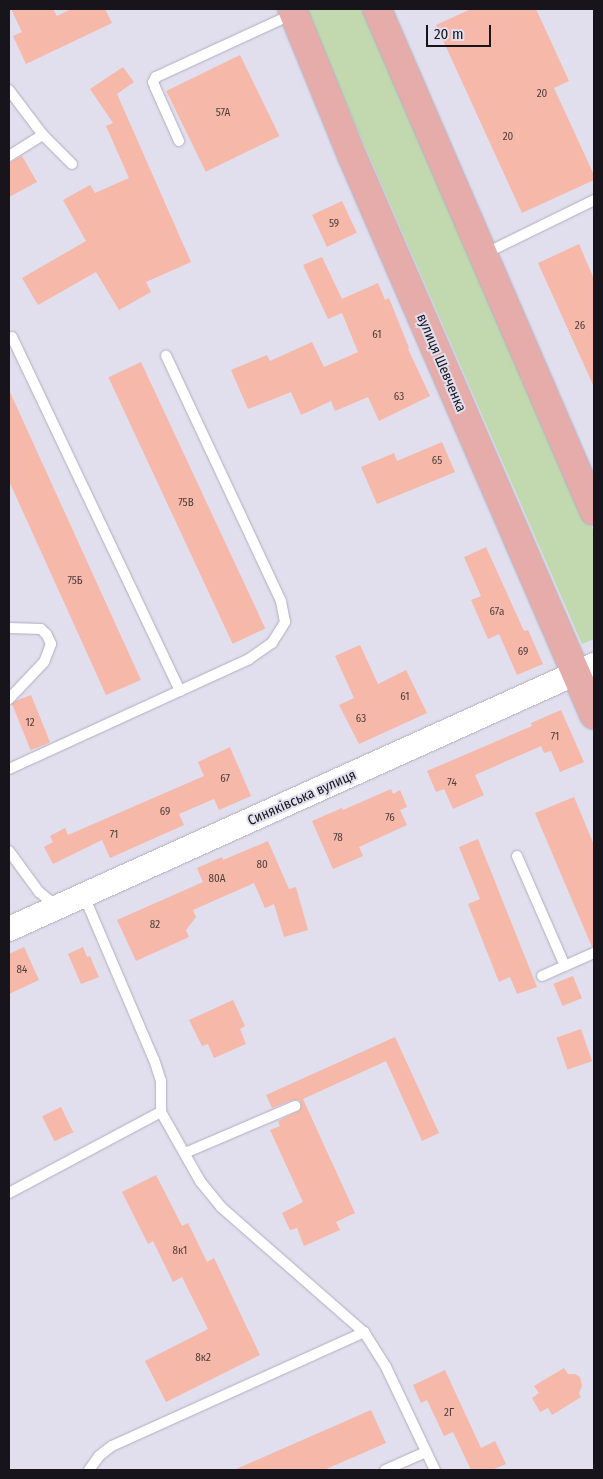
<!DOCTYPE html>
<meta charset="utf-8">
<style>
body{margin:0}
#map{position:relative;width:603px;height:1479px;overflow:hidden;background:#e1deee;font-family:"Fira Sans Condensed",sans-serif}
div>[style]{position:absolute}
.green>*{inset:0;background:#c2d9af}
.building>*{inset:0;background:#f6b8a9;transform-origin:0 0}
.roads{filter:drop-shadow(0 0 1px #b1aebe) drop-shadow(0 0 1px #b1aebe)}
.service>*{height:10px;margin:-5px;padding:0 5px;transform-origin:5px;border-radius:5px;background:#fff}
.tertiary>*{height:24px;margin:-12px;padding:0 12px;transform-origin:12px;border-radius:12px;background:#fff}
.primary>*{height:28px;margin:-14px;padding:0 14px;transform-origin:14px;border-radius:14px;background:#e6aca9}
span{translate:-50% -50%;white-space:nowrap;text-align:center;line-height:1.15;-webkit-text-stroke:4px #e1deee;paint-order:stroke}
.number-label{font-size:11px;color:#4f3e3e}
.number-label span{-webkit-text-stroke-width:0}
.street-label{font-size:14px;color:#17151b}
.frame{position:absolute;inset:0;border:10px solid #17151b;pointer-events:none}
.scale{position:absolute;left:426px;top:25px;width:65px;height:22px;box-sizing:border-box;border:2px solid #17151b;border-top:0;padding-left:6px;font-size:15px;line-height:18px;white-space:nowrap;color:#17151b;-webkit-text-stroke:4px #e1deee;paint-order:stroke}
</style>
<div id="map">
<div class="green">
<i style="clip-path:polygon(305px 9px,367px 9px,594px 532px,594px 639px,582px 644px)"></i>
</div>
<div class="building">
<i style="clip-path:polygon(11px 9px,53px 9px,57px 16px,71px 9px,105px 9px,112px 23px,26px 64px,13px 36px,22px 32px)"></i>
<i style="clip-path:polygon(471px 9px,536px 9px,569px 81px,554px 88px,594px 175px,594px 180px,522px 213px,436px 25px)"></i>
<i style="left:240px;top:55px;width:90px;height:82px;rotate:64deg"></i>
<i style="clip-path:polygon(123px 67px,134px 82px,117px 94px,191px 262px,146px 282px,151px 292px,119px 310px,96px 272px,38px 305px,22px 278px,86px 241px,63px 200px,90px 185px,95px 193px,129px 178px,106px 126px,113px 123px,90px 89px)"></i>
<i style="clip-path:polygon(22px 156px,37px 182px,9px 197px,9px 163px)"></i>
<i style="left:342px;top:201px;width:35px;height:33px;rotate:65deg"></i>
<i style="clip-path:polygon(579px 244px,594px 279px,594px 387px,538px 263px)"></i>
<i style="clip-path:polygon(322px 257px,342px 299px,378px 283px,385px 300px,389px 298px,409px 348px,408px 349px,430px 396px,379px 421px,368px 397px,335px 411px,331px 401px,301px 415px,291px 392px,248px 409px,231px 370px,267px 355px,270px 361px,312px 342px,324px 367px,358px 352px,342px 313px,328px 319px,303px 265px)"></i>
<i style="left:141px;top:362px;width:294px;height:36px;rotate:65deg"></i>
<i style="clip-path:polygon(9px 390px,141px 680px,106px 695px,9px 481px)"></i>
<i style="clip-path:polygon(442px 442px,455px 472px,377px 504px,361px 467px,394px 453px,397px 461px)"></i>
<i style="clip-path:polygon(486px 547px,524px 631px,528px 630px,543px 664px,517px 675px,499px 634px,488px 639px,471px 600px,481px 596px,464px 557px)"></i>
<i style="clip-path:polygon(360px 645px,378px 684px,406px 670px,427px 713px,359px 744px,339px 705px,354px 698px,335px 656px)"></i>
<i style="left:31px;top:695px;width:51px;height:21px;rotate:68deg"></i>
<i style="clip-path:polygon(561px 710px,584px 762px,560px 772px,551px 751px,544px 753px,541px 746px,475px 775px,484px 795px,453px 809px,444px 789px,436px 792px,427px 771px,532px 726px,531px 723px)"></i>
<i style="clip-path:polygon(230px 747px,251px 796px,219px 810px,214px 799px,179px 814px,184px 825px,110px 858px,102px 840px,53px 864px,44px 847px,53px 842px,50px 836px,65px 828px,68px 835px,204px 776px,198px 762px)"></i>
<i style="clip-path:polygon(391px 789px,393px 794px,400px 790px,407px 807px,400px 810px,407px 825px,359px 847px,363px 856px,333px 869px,312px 821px,342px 808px,343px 810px)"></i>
<i style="clip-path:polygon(574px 797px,594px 845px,594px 946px,592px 947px,535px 813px)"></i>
<i style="clip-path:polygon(478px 839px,537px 987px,517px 994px,510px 977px,499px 982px,468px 904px,480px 899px,459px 847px)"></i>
<i style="clip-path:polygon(268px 841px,289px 889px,296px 887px,308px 930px,284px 937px,274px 904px,265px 908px,254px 883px,193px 910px,196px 917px,186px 930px,189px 937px,136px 961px,117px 920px,203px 882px,197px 868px,222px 857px,223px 860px)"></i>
<i style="clip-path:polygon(24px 947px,39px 980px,9px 994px,9px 954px)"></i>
<i style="clip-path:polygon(83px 947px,87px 957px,90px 956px,99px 977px,81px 984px,68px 954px)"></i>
<i style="left:573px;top:976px;width:24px;height:21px;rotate:68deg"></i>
<i style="clip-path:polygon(233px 1000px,245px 1026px,240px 1029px,246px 1044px,214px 1058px,208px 1044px,202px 1046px,189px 1020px)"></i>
<i style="left:581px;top:1029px;width:34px;height:26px;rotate:71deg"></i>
<i style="clip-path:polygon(395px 1037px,439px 1133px,422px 1141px,386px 1061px,303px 1099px,355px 1213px,336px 1222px,340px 1230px,304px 1246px,297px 1228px,290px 1230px,282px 1213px,303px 1202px,270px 1130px,280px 1126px,278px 1121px,300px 1110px,301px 1104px,299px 1100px,293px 1100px,272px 1108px,266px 1095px)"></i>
<i style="left:61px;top:1107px;width:28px;height:21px;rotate:64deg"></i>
<i style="clip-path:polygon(156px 1175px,182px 1226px,188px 1223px,207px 1262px,214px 1258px,260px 1355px,166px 1402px,145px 1361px,208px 1329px,182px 1277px,173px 1282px,153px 1241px,148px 1244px,122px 1192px)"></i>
<i style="clip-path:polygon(564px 1368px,568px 1374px,575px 1374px,580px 1377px,582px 1386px,579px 1393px,581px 1397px,552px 1415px,548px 1408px,540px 1412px,532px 1398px,539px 1393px,534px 1386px)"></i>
<i style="clip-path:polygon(445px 1370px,481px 1448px,495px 1441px,506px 1464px,492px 1470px,471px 1470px,453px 1432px,444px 1436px,427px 1400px,421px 1403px,413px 1385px)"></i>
<i style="clip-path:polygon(371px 1410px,386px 1443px,324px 1470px,234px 1470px)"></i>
</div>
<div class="roads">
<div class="service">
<i style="left:9px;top:90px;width:56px;rotate:52.9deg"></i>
<i style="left:43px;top:135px;width:41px;rotate:45deg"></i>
<i style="left:179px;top:141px;width:59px;rotate:-114deg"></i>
<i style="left:155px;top:87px;width:5px;rotate:-112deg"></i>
<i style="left:153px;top:82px;width:6px;rotate:-59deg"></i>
<i style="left:156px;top:77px;width:151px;rotate:-24.7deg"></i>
<i style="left:9px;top:156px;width:40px;rotate:-32deg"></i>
<i style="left:484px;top:254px;width:123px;rotate:-26.1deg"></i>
<i style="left:12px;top:337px;width:392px;rotate:64.6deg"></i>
<i style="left:9px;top:628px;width:32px;rotate:2deg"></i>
<i style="left:41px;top:629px;width:8px;rotate:45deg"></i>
<i style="left:47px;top:635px;width:10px;rotate:66deg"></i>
<i style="left:51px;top:644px;width:19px;rotate:111deg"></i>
<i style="left:44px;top:662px;width:51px;rotate:133.4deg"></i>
<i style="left:9px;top:769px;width:264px;rotate:-24.6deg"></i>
<i style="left:249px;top:659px;width:28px;rotate:-35deg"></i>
<i style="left:272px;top:643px;width:25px;rotate:-58deg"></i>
<i style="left:285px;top:622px;width:21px;rotate:-101deg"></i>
<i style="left:281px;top:601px;width:271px;rotate:-115.1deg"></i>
<i style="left:9px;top:851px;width:51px;rotate:53.8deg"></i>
<i style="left:39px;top:892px;width:22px;rotate:39deg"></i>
<i style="left:517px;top:856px;width:120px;rotate:66.4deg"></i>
<i style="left:542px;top:976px;width:57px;rotate:-23.9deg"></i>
<i style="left:161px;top:1112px;width:79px;rotate:60.5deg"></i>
<i style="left:200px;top:1181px;width:33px;rotate:51deg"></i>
<i style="left:221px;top:1207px;width:190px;rotate:41.2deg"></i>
<i style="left:364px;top:1332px;width:41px;rotate:57.8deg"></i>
<i style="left:386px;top:1367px;width:114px;rotate:64.6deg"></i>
<i style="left:185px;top:1153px;width:120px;rotate:-23.1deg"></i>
<i style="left:9px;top:1193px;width:172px;rotate:-28.1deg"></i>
<i style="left:161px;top:1112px;width:31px;rotate:-90deg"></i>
<i style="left:161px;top:1081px;width:22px;rotate:-108deg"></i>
<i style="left:154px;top:1060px;width:178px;rotate:-113.1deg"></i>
<i style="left:89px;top:1470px;width:17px;rotate:-54deg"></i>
<i style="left:99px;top:1456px;width:16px;rotate:-38deg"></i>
<i style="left:112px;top:1446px;width:277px;rotate:-24.3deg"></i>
<i style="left:385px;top:1470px;width:45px;rotate:-23.7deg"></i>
</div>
<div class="tertiary">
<i style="left:9px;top:929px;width:642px;rotate:-24.29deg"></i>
</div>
<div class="primary">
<i style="left:292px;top:9px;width:159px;rotate:67.8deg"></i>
<i style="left:352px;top:156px;width:609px;rotate:66.59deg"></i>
<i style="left:377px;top:9px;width:547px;rotate:66.62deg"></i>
</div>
</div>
<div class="number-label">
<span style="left:542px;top:94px">20</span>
<span style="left:223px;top:113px">57А</span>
<span style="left:508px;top:137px">20</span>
<span style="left:334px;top:224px">59</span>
<span style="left:580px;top:326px">26</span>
<span style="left:377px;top:335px">61</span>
<span style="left:399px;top:397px">63</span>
<span style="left:437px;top:461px">65</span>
<span style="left:186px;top:503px">75В</span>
<span style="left:75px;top:581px">75Б</span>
<span style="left:497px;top:612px">67а</span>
<span style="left:523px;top:652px">69</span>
<span style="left:405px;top:697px">61</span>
<span style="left:361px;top:719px">63</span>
<span style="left:30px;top:723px">12</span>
<span style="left:555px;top:737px">71</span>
<span style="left:225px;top:779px">67</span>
<span style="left:452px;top:783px">74</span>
<span style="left:165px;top:812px">69</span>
<span style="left:390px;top:818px">76</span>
<span style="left:114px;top:835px">71</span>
<span style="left:338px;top:838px">78</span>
<span style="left:262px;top:865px">80</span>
<span style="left:217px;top:879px">80А</span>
<span style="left:155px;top:925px">82</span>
<span style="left:22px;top:970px">84</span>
<span style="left:180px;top:1251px">8к1</span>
<span style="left:203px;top:1358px">8к2</span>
<span style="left:449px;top:1413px">2Г</span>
</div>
<div class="street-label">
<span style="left:441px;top:363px;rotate:67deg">вулиця Шевченка</span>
<span style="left:302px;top:798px;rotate:-24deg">Синяківська вулиця</span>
</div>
<div class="frame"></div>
<div class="scale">20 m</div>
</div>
